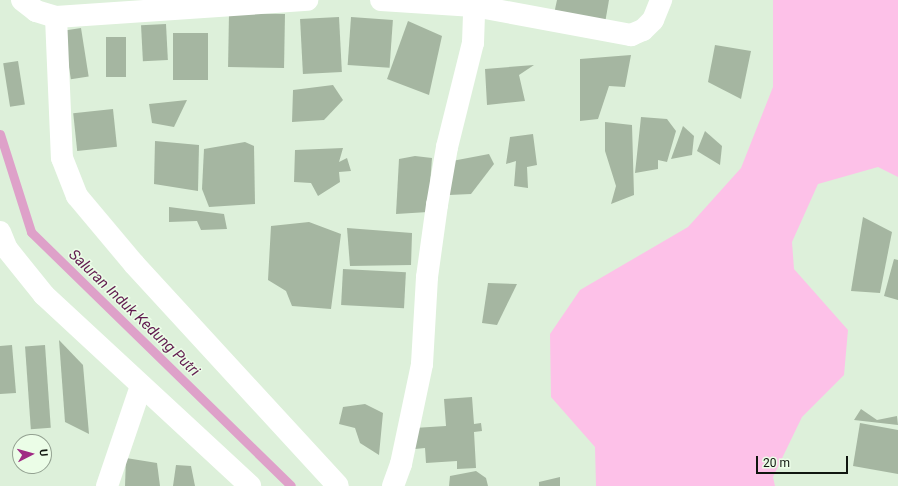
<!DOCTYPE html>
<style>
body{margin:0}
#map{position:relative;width:898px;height:486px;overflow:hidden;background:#ddf0da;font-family:Roboto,sans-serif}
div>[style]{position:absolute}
.green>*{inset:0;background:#fdc1e8}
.stream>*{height:9px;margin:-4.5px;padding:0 4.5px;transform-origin:4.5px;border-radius:4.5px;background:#dea1c9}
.building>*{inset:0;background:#a5b6a1;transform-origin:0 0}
.minor>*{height:22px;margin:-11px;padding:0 11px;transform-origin:11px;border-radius:11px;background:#fff}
span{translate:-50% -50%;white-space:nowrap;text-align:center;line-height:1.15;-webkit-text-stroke:3px #ebfde7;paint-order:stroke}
.water-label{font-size:15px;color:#611b4f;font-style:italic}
.north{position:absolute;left:12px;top:434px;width:40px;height:40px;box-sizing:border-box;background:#ebfde7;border:1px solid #93a191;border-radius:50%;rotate:84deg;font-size:11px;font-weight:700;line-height:16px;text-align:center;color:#10160f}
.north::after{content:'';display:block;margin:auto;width:14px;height:18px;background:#a02a84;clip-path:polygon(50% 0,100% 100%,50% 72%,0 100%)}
.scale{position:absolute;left:756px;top:456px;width:92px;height:18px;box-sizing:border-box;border:2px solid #10160f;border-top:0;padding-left:5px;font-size:12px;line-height:14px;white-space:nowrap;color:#10160f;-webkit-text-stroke:3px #ebfde7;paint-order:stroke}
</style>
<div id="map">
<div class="green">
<i style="clip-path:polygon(773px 0,898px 0,898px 177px,878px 167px,818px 184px,792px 242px,794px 269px,848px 330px,844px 375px,802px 417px,773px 477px,775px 486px,596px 486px,595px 447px,551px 397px,550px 334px,580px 290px,688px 227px,741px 168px,773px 87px)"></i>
</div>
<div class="stream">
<i style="left:0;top:134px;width:103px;rotate:72.4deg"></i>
<i style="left:31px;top:232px;width:363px;rotate:44.3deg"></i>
</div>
<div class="building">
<i style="clip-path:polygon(557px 0,609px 0,605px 23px,554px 14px)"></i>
<i style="left:229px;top:13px;width:56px;height:54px;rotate:1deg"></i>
<i style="left:339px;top:17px;width:55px;height:39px;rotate:87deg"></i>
<i style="left:351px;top:17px;width:42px;height:48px;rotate:4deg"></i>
<i style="clip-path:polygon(408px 21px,442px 36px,429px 95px,387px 79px)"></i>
<i style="left:166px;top:24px;width:36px;height:25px;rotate:87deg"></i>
<i style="left:81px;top:28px;width:49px;height:18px;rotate:81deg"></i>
<i style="left:208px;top:33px;width:47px;height:35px;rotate:90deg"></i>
<i style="left:106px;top:37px;width:20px;height:40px"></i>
<i style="clip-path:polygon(715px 45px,751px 51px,741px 99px,708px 82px)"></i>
<i style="clip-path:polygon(631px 55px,625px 87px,609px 86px,598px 119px,580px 121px,580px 59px)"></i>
<i style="left:18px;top:61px;width:44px;height:15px;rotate:81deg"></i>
<i style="clip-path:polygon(534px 65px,519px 75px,525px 101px,487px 105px,485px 69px)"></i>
<i style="clip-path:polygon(333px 85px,343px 100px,324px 120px,292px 122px,293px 90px)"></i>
<i style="clip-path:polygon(187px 100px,174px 127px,152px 123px,149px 104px)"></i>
<i style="left:113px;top:109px;width:38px;height:40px;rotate:84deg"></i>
<i style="clip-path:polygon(641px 117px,667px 119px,676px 131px,667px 162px,658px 160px,658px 169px,635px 173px)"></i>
<i style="clip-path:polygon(605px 122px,632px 125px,634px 195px,611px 204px,616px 186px,605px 151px)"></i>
<i style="clip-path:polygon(683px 126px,694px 136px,692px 155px,671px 159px)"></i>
<i style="clip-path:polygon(705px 131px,722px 146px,720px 165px,697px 151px)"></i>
<i style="clip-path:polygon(533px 134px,537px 165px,527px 167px,528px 188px,514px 186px,516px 161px,506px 164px,510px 137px)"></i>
<i style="clip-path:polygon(155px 141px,199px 145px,198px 191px,154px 184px)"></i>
<i style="clip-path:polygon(245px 142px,254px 146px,255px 204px,209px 207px,202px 189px,204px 149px)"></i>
<i style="clip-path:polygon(343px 148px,339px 162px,347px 158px,351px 171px,339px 172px,340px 182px,318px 196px,311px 183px,294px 182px,295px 150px)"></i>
<i style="clip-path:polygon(489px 154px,494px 164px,471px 194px,449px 195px,452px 161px)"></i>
<i style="clip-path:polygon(415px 156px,432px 158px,428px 212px,396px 214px,399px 159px)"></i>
<i style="clip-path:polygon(169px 207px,224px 214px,227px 229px,201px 230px,197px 221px,169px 222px)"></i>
<i style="clip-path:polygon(863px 217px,892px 232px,880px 293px,851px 291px)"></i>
<i style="clip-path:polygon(309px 222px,341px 234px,331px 309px,292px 306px,286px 291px,268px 280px,271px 226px)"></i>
<i style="clip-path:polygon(347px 228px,412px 233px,411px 265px,350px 266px)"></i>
<i style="clip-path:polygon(894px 259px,898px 260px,898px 300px,884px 296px)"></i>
<i style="left:343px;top:269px;width:63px;height:36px;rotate:3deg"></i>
<i style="clip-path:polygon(488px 283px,517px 284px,497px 325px,482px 323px)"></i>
<i style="clip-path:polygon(59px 340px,83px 365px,89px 434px,65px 422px)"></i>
<i style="clip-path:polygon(12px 345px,16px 393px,0 394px,0 346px)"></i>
<i style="left:45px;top:345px;width:83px;height:20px;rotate:86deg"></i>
<i style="clip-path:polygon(472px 397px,474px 424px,481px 423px,482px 431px,474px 432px,476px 468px,457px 469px,457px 461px,426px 463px,425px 448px,415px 449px,414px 428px,446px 426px,444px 399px)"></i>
<i style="clip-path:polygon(365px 404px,383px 413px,379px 455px,360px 443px,355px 428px,339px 424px,343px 407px)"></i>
<i style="clip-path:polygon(861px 409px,877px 420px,897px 416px,898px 425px,854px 420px)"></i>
<i style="clip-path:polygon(860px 423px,898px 430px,898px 474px,853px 466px)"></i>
<i style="clip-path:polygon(126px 458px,157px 463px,160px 486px,125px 486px)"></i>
<i style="clip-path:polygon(176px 465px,191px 466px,195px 486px,173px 486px)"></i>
<i style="clip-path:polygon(476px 471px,486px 478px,488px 486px,449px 486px,450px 476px)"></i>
<i style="clip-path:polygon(560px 477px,560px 486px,539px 486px,539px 482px)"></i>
</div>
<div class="minor">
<i style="left:22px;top:0;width:18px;rotate:38deg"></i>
<i style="left:36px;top:11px;width:21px;rotate:17deg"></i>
<i style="left:56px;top:17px;width:252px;rotate:-3.9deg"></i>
<i style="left:381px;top:0;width:93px;rotate:3.7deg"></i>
<i style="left:474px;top:6px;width:160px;rotate:10.5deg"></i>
<i style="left:631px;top:35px;width:13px;rotate:-23deg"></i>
<i style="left:643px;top:30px;width:14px;rotate:-45deg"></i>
<i style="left:653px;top:20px;width:22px;rotate:-68deg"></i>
<i style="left:56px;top:17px;width:141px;rotate:87.6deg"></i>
<i style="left:62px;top:158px;width:41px;rotate:68.5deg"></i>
<i style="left:77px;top:196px;width:89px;rotate:50deg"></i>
<i style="left:134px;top:264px;width:301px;rotate:47.4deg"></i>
<i style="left:0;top:232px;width:18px;rotate:68deg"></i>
<i style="left:7px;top:249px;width:59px;rotate:51.2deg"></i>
<i style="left:44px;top:295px;width:281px;rotate:42.8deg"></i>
<i style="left:107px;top:486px;width:106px;rotate:-71.2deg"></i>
<i style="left:393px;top:486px;width:23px;rotate:-70deg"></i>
<i style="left:401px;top:464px;width:102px;rotate:-78.1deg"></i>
<i style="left:422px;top:364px;width:87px;rotate:-86.7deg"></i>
<i style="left:427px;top:277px;width:73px;rotate:-82.1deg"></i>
<i style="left:437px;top:205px;width:59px;rotate:-80.2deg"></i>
<i style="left:447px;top:147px;width:107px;rotate:-76deg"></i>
<i style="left:473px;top:43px;width:37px;rotate:-88deg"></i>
</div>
<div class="water-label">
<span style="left:134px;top:313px;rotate:44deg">Saluran Induk Kedung Putri</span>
</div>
<div class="north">U</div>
<div class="scale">20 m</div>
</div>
